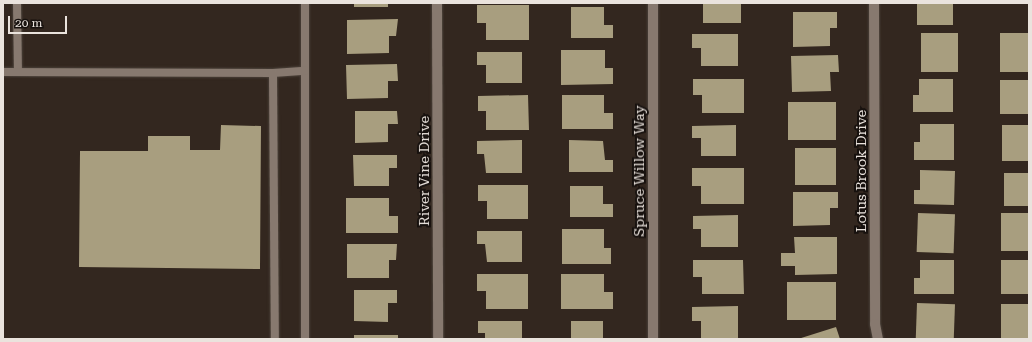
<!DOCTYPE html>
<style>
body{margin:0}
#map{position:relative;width:1032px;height:342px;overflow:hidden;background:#33271f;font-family:"Roboto Serif",serif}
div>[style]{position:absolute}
.building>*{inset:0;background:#a89e7f;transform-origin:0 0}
.roads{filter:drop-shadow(0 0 1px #4c433b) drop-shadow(0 0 1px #4c433b)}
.service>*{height:8px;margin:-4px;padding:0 4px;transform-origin:4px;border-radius:4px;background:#87796f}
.minor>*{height:10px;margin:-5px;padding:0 5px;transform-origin:5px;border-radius:5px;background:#87796f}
span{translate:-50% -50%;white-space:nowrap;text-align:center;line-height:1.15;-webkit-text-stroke:4px #17110e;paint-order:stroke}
.street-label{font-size:14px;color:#eae3dd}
.frame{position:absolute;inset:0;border:4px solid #eae3dd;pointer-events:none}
.scale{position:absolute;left:8px;top:16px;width:59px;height:18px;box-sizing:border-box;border:2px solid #eae3dd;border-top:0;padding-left:5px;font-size:12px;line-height:14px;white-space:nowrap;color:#eae3dd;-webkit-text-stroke:3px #17110e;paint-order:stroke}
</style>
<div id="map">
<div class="building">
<i style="left:354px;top:3px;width:34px;height:4px"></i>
<i style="left:703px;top:3px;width:38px;height:20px"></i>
<i style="left:917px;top:3px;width:36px;height:22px"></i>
<i style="clip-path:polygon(477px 5px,529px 5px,529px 40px,486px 40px,486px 23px,477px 23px)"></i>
<i style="clip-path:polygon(571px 7px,604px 7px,604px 25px,613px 25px,613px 38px,571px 38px)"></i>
<i style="clip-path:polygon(793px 12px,837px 12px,837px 28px,830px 28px,830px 46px,793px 47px)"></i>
<i style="clip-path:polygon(398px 19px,396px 36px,389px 36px,389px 53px,347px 54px,347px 20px)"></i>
<i style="left:921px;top:33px;width:37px;height:39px"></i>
<i style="left:1029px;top:33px;width:39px;height:29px;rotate:90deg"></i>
<i style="clip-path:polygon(692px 34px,738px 34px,738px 66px,701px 66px,701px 48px,692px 48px)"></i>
<i style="clip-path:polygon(561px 50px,605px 50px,605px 68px,613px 68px,613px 84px,561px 85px)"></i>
<i style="clip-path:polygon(477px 52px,522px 52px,522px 83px,486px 83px,486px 65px,477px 65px)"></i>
<i style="clip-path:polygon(838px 55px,839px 72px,830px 72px,831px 91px,792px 92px,791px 56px)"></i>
<i style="clip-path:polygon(397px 64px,398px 81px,388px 81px,388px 98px,347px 99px,346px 65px)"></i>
<i style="clip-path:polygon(693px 79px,744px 79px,744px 113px,702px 113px,702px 95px,693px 95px)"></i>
<i style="clip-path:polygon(919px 79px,953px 79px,953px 112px,913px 112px,913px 95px,919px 95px)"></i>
<i style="left:1029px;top:80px;width:34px;height:29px;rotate:90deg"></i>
<i style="clip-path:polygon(528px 95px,529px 130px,486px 130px,486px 111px,478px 111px,478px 96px)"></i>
<i style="clip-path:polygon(562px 95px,604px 95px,604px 113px,613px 113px,613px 129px,562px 129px)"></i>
<i style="left:788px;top:102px;width:48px;height:38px"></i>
<i style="clip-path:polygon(355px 111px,397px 111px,398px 124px,388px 124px,388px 142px,355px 143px)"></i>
<i style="clip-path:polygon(920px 124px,954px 124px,954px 160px,914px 160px,914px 142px,920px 142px)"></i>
<i style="clip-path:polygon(221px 125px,261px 126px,260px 269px,79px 267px,80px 151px,148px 151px,148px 136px,190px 136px,190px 150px,220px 150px)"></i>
<i style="clip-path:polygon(736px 125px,736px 156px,701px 156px,701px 138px,692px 138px,692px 126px)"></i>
<i style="left:1002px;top:125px;width:27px;height:36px"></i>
<i style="clip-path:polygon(522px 140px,522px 173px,486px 173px,484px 154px,477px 154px,477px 141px)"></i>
<i style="clip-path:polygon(569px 140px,603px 141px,605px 160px,613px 160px,613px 172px,569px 172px)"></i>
<i style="left:795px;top:148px;width:41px;height:37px"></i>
<i style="clip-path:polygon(353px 155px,397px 155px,397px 168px,389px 168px,389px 186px,354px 186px)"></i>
<i style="clip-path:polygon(692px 168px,744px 168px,744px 204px,701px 204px,701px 186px,692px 186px)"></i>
<i style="clip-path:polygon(920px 170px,955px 171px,954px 205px,914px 204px,914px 190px,920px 190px)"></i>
<i style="left:1004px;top:173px;width:25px;height:33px"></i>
<i style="clip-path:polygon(478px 185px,528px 185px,528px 219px,487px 219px,487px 201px,478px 201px)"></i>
<i style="clip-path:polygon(570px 186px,603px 186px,603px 204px,613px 204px,613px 217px,570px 217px)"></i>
<i style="clip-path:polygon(793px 192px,838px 192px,838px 208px,830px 208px,830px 225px,793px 226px)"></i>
<i style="clip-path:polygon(346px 198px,389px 198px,389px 216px,398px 216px,398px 233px,346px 233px)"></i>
<i style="left:918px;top:213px;width:37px;height:39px;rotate:2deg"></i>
<i style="left:1001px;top:213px;width:28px;height:38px"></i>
<i style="clip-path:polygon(738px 215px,738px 247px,701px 247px,701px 229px,693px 229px,693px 216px)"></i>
<i style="clip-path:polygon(562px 229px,604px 229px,604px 248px,611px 248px,611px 264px,562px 264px)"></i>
<i style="clip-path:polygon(477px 231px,522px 231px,522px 262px,487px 262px,485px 244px,477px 244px)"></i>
<i style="clip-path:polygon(794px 237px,837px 237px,837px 274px,795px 275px,795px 266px,781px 266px,781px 253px,795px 253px)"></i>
<i style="clip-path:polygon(347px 244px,397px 244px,396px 260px,389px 260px,389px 278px,347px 278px)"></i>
<i style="clip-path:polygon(693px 260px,743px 260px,744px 294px,702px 294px,702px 277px,693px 277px)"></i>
<i style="clip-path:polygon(920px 260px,954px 260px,954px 294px,914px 294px,914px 278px,920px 278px)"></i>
<i style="left:1001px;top:260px;width:28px;height:34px"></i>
<i style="clip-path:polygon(477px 274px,528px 274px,528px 309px,486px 309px,486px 291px,477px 291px)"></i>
<i style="clip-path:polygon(561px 274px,604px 274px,604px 292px,613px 292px,613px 309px,561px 309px)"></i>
<i style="left:836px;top:282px;width:38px;height:49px;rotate:90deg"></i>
<i style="clip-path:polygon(354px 290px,397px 290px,397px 303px,388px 303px,388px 322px,354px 321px)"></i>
<i style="left:917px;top:303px;width:38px;height:35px;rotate:2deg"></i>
<i style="left:1001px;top:304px;width:28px;height:35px"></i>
<i style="clip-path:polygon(738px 306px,738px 339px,701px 339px,701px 321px,692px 321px,692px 307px)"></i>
<i style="clip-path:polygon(478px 321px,522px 321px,522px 339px,485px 339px,485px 333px,478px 333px)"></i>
<i style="left:571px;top:321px;width:32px;height:18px"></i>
<i style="clip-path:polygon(836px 327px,840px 339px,798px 339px)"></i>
<i style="left:354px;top:335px;width:44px;height:4px"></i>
</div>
<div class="roads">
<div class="service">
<i style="left:17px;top:3px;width:69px;rotate:89.2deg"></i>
<i style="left:305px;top:3px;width:336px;rotate:90deg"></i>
<i style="left:3px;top:72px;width:270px;rotate:0.2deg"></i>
<i style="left:273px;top:73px;width:32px;rotate:-4deg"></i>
<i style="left:273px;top:73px;width:266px;rotate:89.6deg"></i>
</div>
<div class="minor">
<i style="left:437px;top:3px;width:336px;rotate:89.8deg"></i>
<i style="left:653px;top:3px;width:336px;rotate:90deg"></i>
<i style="left:874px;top:3px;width:321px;rotate:89.8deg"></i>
<i style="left:875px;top:324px;width:15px;rotate:79deg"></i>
</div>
</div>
<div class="street-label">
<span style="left:424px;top:171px;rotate:-90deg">River Vine Drive</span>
<span style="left:639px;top:171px;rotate:-90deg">Spruce Willow Way</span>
<span style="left:861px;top:171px;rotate:-90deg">Lotus Brook Drive</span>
</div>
<div class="frame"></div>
<div class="scale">20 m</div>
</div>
